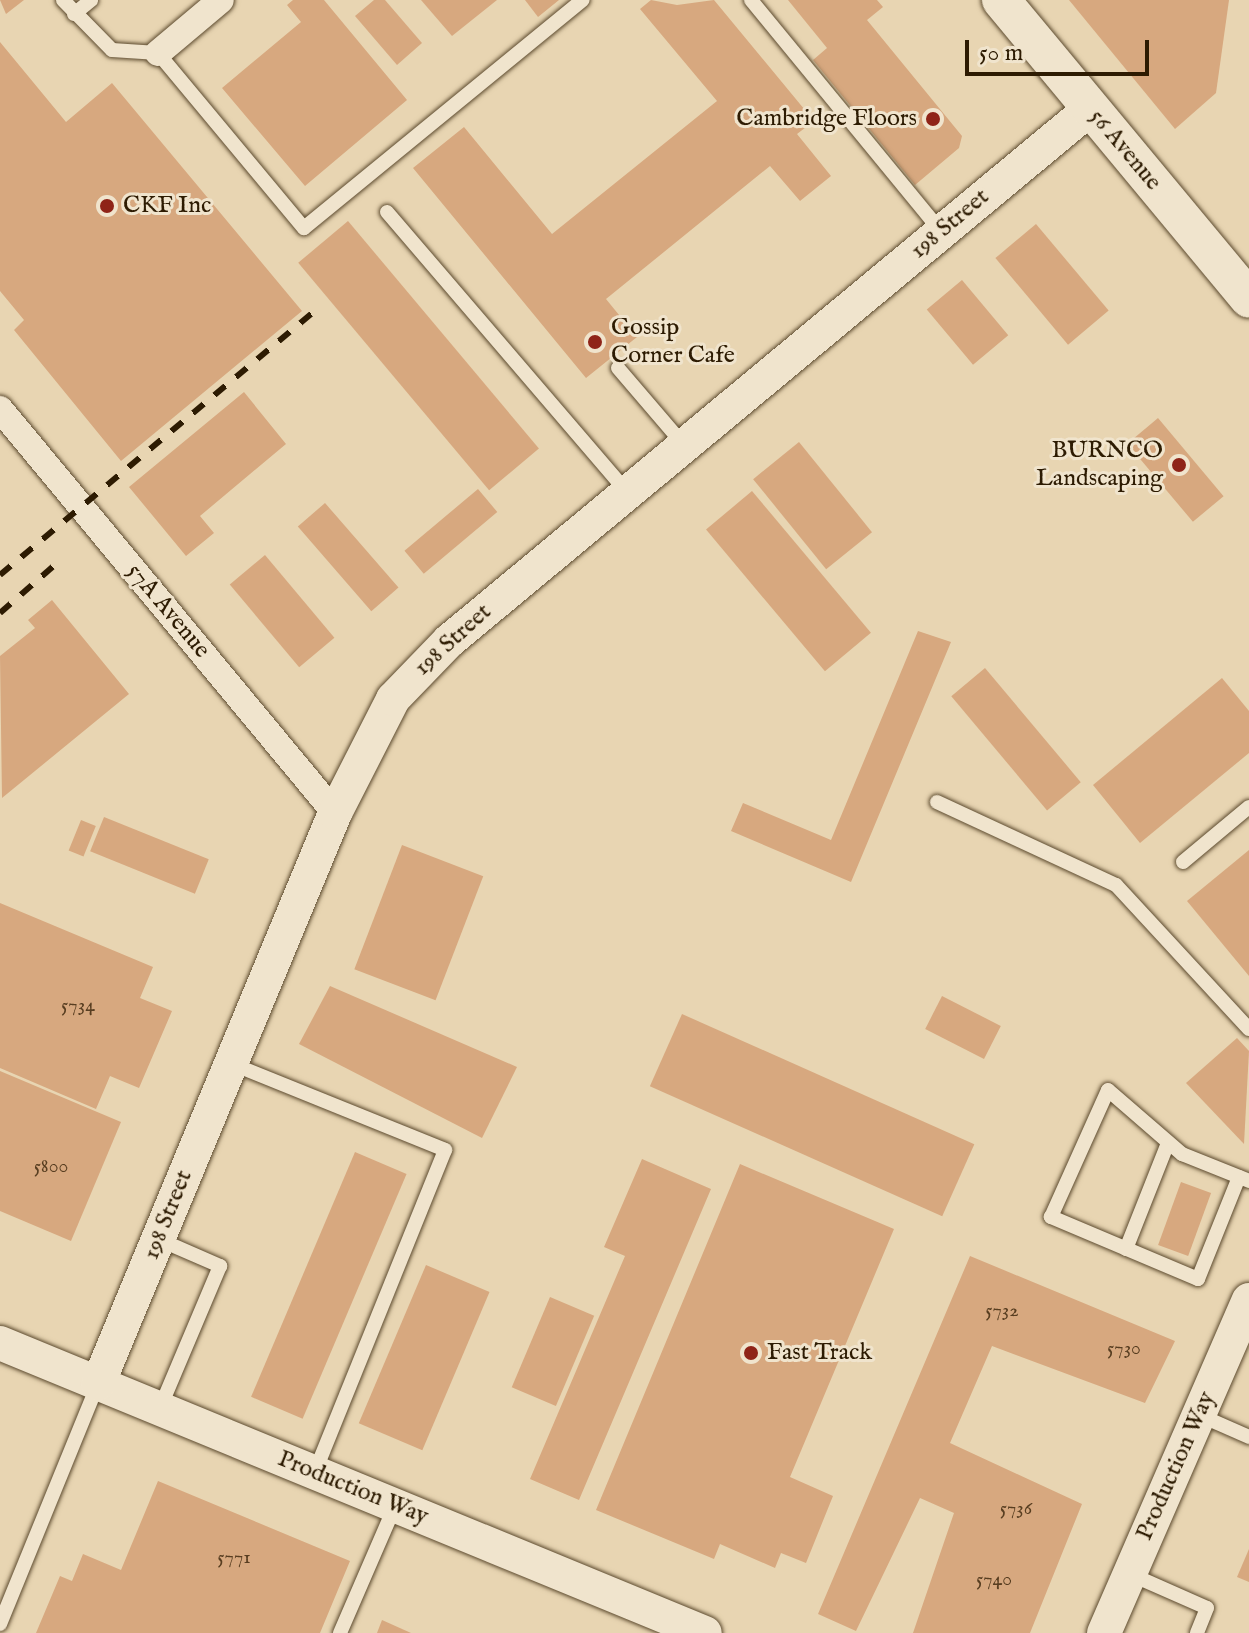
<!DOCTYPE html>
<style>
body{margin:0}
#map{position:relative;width:1249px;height:1633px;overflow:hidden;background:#e8d5b2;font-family:"IM FELL English",serif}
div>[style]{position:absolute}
.building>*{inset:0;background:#d7a87f;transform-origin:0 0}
.roads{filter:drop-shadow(0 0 2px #5c4a2e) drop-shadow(0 0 2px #5c4a2e)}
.service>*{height:14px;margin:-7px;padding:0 7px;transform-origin:7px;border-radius:7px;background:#f0e4cd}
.minor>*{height:26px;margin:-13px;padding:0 13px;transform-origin:13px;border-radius:13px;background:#f0e4cd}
.tertiary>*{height:34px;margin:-17px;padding:0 17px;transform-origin:17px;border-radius:17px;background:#f0e4cd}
.secondary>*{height:38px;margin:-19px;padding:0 19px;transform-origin:19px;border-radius:19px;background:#f0e4cd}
.rail>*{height:6px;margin-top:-3px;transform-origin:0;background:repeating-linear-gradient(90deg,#2d1b02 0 14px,transparent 0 28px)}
.dots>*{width:22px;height:22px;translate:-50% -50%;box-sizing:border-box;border:4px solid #f0e4cd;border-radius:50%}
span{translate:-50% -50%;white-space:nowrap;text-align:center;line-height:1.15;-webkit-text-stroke:6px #f0e4cd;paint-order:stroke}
.number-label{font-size:20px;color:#583e21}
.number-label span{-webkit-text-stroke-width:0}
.poi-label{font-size:24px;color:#2d1b02}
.right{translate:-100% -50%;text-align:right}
.left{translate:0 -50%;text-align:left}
.street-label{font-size:24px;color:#2d1b02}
.scale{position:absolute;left:965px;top:40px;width:184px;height:36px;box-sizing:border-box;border:4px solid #2d1b02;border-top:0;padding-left:10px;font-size:24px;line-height:28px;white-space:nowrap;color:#2d1b02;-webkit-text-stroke:6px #f0e4cd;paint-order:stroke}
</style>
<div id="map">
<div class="building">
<i style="clip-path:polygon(0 0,24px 0,6px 14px)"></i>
<i style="clip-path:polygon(293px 0,324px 0,407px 100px,305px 186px,222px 88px,301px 22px,287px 5px)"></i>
<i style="clip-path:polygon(374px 0,385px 0,422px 43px,397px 65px,355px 16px)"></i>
<i style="clip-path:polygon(421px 0,497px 0,452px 36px)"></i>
<i style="clip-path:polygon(525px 0,559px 0,538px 17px)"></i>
<i style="clip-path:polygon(651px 0,677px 5px,714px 0,814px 121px,797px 134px,831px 176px,800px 201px,770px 166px,606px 299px,637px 337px,586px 378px,413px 168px,464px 127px,552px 234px,717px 101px,640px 9px)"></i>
<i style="clip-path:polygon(788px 0,877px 0,883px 7px,867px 20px,962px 136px,959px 148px,915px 185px,813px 60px,827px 48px)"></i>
<i style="clip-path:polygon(1069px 0,1229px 0,1216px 93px,1175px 129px)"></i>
<i style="clip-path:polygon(0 42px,66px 122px,112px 83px,302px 311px,121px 461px,14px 330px,24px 320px,0 291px)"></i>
<i style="left:348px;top:221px;width:297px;height:65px;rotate:50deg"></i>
<i style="left:1036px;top:224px;width:113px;height:53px;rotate:50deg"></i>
<i style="left:962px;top:280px;width:72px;height:46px;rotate:50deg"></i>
<i style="clip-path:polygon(244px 392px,286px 444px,200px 516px,214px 533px,186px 556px,129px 487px)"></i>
<i style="left:1158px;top:418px;width:102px;height:40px;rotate:50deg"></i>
<i style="left:799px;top:442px;width:116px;height:59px;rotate:51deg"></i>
<i style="left:478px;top:489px;width:30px;height:96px;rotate:50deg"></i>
<i style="left:752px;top:491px;width:185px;height:60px;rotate:50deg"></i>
<i style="left:325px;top:503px;width:112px;height:36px;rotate:49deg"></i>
<i style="left:265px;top:555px;width:108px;height:46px;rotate:50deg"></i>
<i style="clip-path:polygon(52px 600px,129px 694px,2px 798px,0 656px,35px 628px,28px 620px)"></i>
<i style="clip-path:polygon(918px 631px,951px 642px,851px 882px,731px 831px,743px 803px,831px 840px)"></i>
<i style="left:985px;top:668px;width:149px;height:44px;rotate:50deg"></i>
<i style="clip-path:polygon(1222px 678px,1249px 711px,1249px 753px,1140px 843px,1093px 785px)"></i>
<i style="left:104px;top:817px;width:113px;height:37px;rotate:22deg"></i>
<i style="left:81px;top:820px;width:16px;height:33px;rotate:22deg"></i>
<i style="left:402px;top:845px;width:87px;height:133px;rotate:21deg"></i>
<i style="clip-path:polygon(1249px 850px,1249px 976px,1187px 901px)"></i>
<i style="clip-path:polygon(0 903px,153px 967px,140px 998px,172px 1011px,139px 1088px,110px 1076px,96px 1109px,0 1068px)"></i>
<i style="clip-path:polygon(330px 986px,517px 1067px,482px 1138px,299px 1044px)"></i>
<i style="left:942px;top:996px;width:66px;height:37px;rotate:27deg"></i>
<i style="left:682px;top:1014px;width:320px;height:79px;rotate:24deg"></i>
<i style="clip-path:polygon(1237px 1038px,1249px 1051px,1244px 1144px,1186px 1083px)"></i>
<i style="clip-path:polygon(0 1071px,121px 1122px,71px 1241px,0 1211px)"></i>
<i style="left:355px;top:1152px;width:56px;height:266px;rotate:23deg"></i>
<i style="clip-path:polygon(642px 1159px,711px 1189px,579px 1500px,530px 1479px,625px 1256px,604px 1247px)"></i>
<i style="clip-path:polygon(740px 1164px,894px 1229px,790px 1477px,833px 1496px,806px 1563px,781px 1553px,775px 1568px,720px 1544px,714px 1559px,596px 1510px)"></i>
<i style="left:1181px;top:1182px;width:32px;height:67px;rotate:20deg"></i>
<i style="clip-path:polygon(970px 1256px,1175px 1341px,1145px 1403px,992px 1346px,950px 1443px,1082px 1504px,1030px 1633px,913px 1633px,954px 1513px,920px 1498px,856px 1631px,818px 1614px)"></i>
<i style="left:426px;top:1265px;width:69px;height:172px;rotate:23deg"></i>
<i style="left:550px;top:1297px;width:48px;height:98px;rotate:23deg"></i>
<i style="clip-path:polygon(158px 1481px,350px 1561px,320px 1633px,36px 1633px,60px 1576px,72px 1581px,83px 1554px,121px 1570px)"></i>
<i style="clip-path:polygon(1249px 1549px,1249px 1582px,1237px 1577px)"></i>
<i style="clip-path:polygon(382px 1620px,411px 1633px,377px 1633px)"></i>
</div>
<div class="roads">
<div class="service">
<i style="left:63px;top:0;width:70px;rotate:45.6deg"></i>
<i style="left:112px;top:50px;width:46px;rotate:3.7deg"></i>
<i style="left:158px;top:53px;width:228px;rotate:50.2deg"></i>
<i style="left:304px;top:228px;width:360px;rotate:-39.3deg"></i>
<i style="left:751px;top:0;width:299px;rotate:50.6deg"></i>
<i style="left:74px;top:14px;width:22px;rotate:-39deg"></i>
<i style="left:387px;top:212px;width:369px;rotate:49.4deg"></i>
<i style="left:618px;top:368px;width:101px;rotate:49.4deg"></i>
<i style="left:937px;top:802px;width:197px;rotate:24.9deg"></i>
<i style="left:1116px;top:885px;width:196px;rotate:47.3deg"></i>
<i style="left:1183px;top:862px;width:86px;rotate:-39.8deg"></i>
<i style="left:230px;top:1063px;width:232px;rotate:22deg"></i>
<i style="left:445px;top:1150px;width:347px;rotate:112deg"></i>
<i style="left:1239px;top:1177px;width:110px;rotate:111.9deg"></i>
<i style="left:1198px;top:1279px;width:160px;rotate:-157.1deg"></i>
<i style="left:1051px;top:1217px;width:139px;rotate:-65.8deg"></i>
<i style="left:1108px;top:1090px;width:98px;rotate:40.9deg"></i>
<i style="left:1182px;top:1154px;width:72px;rotate:21.9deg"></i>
<i style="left:158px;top:1239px;width:68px;rotate:23.5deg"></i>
<i style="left:220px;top:1266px;width:154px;rotate:112.9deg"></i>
<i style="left:1126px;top:1249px;width:114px;rotate:-68.4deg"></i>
<i style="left:1199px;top:1415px;width:55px;rotate:23.7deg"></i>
<i style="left:1130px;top:1574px;width:84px;rotate:23.8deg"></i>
<i style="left:1207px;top:1608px;width:27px;rotate:112deg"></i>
<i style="left:0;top:1624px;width:259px;rotate:-67.8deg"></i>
<i style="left:340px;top:1633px;width:138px;rotate:-66.6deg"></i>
</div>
<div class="minor">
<i style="left:158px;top:53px;width:82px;rotate:-40.1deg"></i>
<i style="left:0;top:409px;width:525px;rotate:50.33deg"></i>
</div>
<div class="tertiary">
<i style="left:0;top:1343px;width:762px;rotate:22.36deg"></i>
<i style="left:98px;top:1384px;width:618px;rotate:-67.46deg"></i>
<i style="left:335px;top:813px;width:128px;rotate:-63deg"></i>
<i style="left:393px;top:699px;width:81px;rotate:-46deg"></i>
<i style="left:449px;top:641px;width:834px;rotate:-39.7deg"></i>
<i style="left:1104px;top:1633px;width:363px;rotate:-66.5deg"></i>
</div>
<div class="secondary">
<i style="left:1001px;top:0;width:388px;rotate:50.3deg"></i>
</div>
</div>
<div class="rail">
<i style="left:0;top:575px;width:415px;rotate:-40deg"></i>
<i style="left:0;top:613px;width:77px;rotate:-41.3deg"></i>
</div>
<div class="dots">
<i style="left:933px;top:119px;background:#8f2418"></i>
<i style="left:107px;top:206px;background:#8f2418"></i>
<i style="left:595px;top:342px;background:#8f2418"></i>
<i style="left:1179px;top:465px;background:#8f2418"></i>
<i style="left:751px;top:1353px;background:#8f2418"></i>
</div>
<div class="number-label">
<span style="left:78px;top:1005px">5734</span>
<span style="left:51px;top:1166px">5800</span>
<span style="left:1002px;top:1310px">5732</span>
<span style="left:1124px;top:1348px">5730</span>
<span style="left:1016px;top:1508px">5736</span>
<span style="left:234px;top:1557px">5771</span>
<span style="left:994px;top:1579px">5740</span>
</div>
<div class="poi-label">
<span class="right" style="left:917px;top:119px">Cambridge Floors</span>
<span class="left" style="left:123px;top:206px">CKF Inc</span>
<span class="left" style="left:611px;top:342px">Gossip<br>Corner Cafe</span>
<span class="right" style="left:1163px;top:465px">BURNCO<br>Landscaping</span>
<span class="left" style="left:767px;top:1353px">Fast Track</span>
</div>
<div class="street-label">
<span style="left:1125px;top:150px;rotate:50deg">56 Avenue</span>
<span style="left:950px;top:224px;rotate:-40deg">198 Street</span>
<span style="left:168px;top:611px;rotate:50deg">57A Avenue</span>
<span style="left:453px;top:640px;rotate:-42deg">198 Street</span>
<span style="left:168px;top:1215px;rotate:-68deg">198 Street</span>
<span style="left:1176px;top:1466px;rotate:-66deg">Production Way</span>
<span style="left:353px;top:1488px;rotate:22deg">Production Way</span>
</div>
<div class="scale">50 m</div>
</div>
